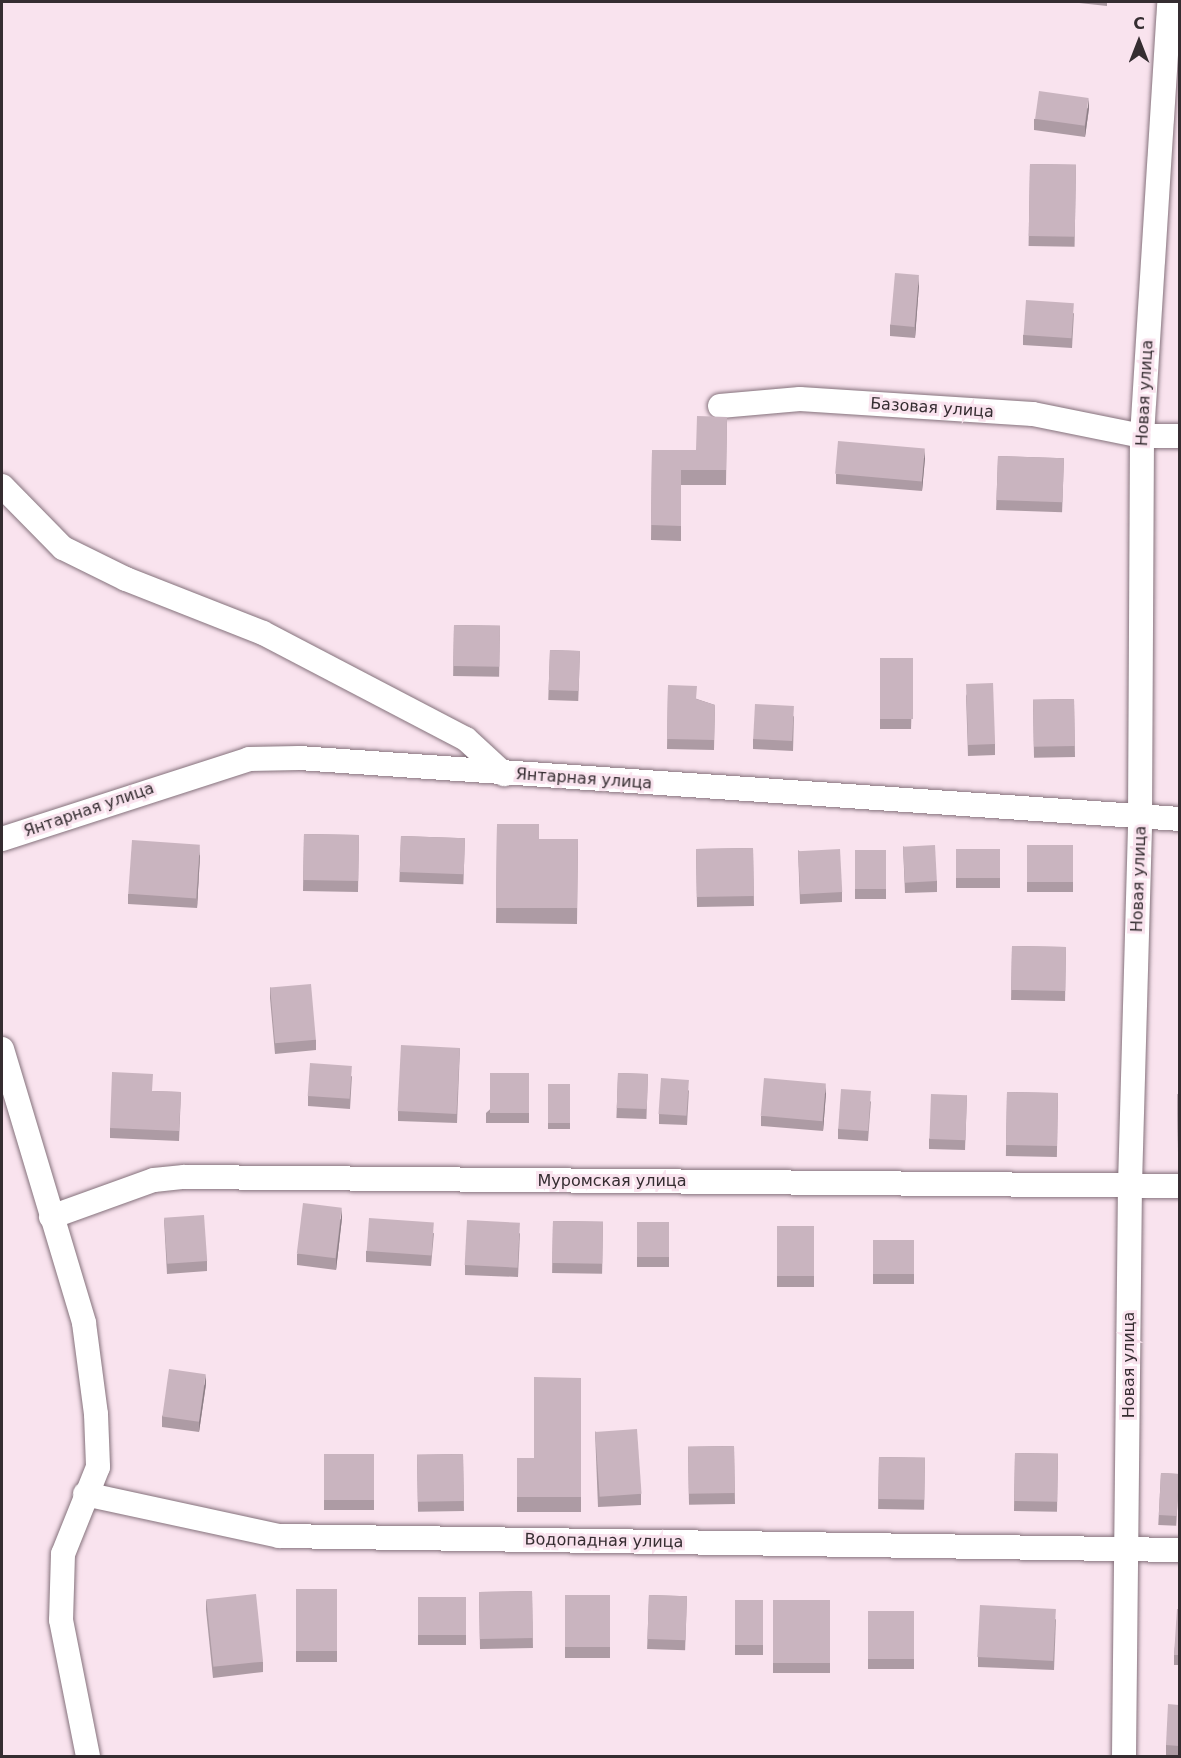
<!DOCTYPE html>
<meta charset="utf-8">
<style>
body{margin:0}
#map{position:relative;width:1181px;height:1758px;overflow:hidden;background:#f9e3ee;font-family:"DejaVu Sans",sans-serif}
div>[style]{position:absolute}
.roads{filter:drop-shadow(0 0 2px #85727c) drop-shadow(0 0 2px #85727c)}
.minor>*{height:24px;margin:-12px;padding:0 12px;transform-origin:12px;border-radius:12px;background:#fff}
.wall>*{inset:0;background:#ad9ba4;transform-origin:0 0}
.shaded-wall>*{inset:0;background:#8d7e86}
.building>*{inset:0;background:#c9b4bf;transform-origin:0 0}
span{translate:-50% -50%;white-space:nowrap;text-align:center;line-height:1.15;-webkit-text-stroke:6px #f9e3ee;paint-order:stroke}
.street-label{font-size:16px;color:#352d31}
.frame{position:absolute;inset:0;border:3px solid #352d31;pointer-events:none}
.north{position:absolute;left:1109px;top:12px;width:60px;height:60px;-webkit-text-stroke:4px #f9e3ee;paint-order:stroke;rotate:0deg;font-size:16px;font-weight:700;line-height:24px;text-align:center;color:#352d31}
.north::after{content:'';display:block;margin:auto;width:21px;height:27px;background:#352d31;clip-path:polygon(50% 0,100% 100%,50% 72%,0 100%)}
</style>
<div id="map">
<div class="roads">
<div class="minor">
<i style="left:720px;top:406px;width:80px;rotate:-5deg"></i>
<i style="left:800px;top:399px;width:233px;rotate:3.7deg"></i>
<i style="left:1033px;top:414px;width:111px;rotate:11.4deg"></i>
<i style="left:1142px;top:436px;width:38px"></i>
<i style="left:2px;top:486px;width:87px;rotate:45.5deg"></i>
<i style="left:63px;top:548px;width:70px;rotate:26.2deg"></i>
<i style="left:126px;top:579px;width:147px;rotate:21.5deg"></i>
<i style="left:263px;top:633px;width:229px;rotate:27.6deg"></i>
<i style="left:466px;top:739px;width:52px;rotate:42.6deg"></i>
<i style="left:2px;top:839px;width:260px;rotate:-17.9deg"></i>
<i style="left:249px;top:759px;width:50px;rotate:-1.1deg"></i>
<i style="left:299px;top:758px;width:883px;rotate:3.96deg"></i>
<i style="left:2px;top:1049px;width:286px;rotate:73.3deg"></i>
<i style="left:84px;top:1323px;width:92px;rotate:82.5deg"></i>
<i style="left:96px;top:1414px;width:53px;rotate:87.8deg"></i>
<i style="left:98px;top:1467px;width:94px;rotate:111.9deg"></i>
<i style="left:63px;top:1554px;width:66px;rotate:91.7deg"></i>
<i style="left:61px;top:1620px;width:139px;rotate:78.8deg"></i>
<i style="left:51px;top:1217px;width:109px;rotate:-19.8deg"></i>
<i style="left:154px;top:1180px;width:30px;rotate:-6deg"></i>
<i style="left:184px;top:1177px;width:996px;rotate:0.52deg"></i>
<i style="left:85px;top:1494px;width:198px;rotate:12.2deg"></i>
<i style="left:279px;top:1536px;width:901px;rotate:0.89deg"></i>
<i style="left:1124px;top:1756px;width:571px;rotate:-89.4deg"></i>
<i style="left:1130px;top:1185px;width:367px;rotate:-88.4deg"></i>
<i style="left:1140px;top:818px;width:382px;rotate:-89.7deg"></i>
<i style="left:1142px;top:436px;width:435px;rotate:-86.4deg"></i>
</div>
</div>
<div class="wall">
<i style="clip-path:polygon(1070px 2px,1107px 2px,1107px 6px)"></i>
<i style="clip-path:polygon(1089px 108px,1085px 137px,1034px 130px,1034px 119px)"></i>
<i style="left:1030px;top:164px;width:46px;height:82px;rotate:1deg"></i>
<i style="clip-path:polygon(919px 285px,915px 338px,890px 336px,890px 325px)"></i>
<i style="clip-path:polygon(1074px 313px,1072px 348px,1023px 345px,1023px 335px)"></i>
<i style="clip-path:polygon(727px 417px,726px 485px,681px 485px,681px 541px,651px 540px,652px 450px,696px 450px)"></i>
<i style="left:998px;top:456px;width:66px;height:54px;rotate:2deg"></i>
<i style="clip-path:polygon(925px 458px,922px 491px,836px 484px,836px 474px)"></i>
<i style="left:454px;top:625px;width:46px;height:51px;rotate:1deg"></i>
<i style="left:550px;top:650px;width:30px;height:50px;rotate:2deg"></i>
<i style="clip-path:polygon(880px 658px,913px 668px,911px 729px,880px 729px)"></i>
<i style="clip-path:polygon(668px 685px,697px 699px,715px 705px,714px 750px,667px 749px)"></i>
<i style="clip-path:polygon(966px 694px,995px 744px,995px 755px,968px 756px)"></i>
<i style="left:1074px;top:699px;width:58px;height:41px;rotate:89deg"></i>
<i style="clip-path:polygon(794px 716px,793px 751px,753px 749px,753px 739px)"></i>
<i style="clip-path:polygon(497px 824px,539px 839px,578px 839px,577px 924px,496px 923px)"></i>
<i style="left:304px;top:834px;width:55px;height:57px;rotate:1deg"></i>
<i style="left:401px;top:836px;width:64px;height:46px;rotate:2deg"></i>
<i style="left:1027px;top:845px;width:46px;height:47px"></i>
<i style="clip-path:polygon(903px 846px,937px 881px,937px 892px,905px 893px)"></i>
<i style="left:753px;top:848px;width:58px;height:57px;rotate:89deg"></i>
<i style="left:956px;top:849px;width:44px;height:39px"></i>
<i style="clip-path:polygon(798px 850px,842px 892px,842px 902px,800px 904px)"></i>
<i style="left:855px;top:850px;width:31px;height:49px"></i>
<i style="clip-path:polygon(200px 855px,197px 908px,128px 904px,128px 894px)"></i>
<i style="left:1012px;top:946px;width:54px;height:54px;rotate:1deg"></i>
<i style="clip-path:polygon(270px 987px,316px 1040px,316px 1050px,275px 1054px,270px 998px)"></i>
<i style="clip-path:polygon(460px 1048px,457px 1123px,398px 1121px,398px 1111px)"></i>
<i style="clip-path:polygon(529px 1073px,529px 1123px,486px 1123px,486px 1113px)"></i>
<i style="left:618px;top:1073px;width:30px;height:45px;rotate:2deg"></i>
<i style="clip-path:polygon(352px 1076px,350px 1109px,308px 1106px,308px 1096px)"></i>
<i style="left:548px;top:1084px;width:22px;height:45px"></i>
<i style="clip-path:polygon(689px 1090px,687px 1125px,659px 1124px,659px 1114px)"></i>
<i style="clip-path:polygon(152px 1091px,181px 1092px,179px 1141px,110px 1138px,110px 1128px)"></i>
<i style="left:1007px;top:1092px;width:51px;height:64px;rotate:1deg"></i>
<i style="clip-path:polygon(826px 1093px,823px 1131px,761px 1126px,761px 1116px)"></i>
<i style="clip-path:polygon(1177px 1094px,1179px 1094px,1179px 1153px,1178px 1153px)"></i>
<i style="clip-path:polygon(967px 1095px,965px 1150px,929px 1149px,929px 1139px)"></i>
<i style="clip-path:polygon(871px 1101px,868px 1141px,838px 1139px,838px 1129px)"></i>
<i style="clip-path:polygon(342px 1218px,336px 1270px,297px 1265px,297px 1254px)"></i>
<i style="clip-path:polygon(164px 1219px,207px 1261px,207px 1271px,167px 1274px)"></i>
<i style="left:553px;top:1221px;width:50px;height:52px;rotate:1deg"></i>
<i style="left:637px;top:1222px;width:32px;height:45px"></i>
<i style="left:777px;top:1226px;width:37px;height:61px"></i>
<i style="clip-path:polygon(434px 1233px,431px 1266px,366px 1262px,366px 1251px)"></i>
<i style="clip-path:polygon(520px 1233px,518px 1277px,465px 1275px,465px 1265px)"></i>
<i style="left:873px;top:1240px;width:41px;height:44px"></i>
<i style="clip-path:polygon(581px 1378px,581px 1512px,517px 1512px,517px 1458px,534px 1458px)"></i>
<i style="clip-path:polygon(206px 1384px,199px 1432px,162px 1427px,162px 1416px)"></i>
<i style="clip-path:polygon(595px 1431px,641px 1494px,641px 1505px,598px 1507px)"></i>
<i style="left:734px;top:1446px;width:58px;height:46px;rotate:89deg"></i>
<i style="left:1015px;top:1453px;width:43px;height:58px;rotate:1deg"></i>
<i style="left:324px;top:1454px;width:50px;height:56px"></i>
<i style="left:463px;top:1454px;width:57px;height:46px;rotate:89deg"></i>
<i style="left:879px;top:1457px;width:46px;height:52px;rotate:1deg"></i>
<i style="left:1161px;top:1473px;width:18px;height:52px;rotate:3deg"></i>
<i style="left:296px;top:1589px;width:41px;height:73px"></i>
<i style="left:532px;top:1591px;width:57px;height:53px;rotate:89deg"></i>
<i style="left:565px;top:1595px;width:45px;height:63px"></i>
<i style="left:649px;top:1595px;width:38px;height:54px;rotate:2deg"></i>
<i style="left:418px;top:1597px;width:48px;height:48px"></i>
<i style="clip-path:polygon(206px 1600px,263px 1662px,263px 1672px,213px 1678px,206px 1610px)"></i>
<i style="left:735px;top:1600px;width:28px;height:55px"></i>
<i style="left:773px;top:1600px;width:57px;height:73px"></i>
<i style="clip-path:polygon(1179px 1609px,1179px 1665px,1174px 1665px,1174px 1655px)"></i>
<i style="left:868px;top:1611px;width:46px;height:58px"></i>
<i style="clip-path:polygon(1056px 1619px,1054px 1670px,978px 1667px,978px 1657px)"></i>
<i style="clip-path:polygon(1179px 1705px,1179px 1756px,1166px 1755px,1166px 1745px)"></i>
</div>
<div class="shaded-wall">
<i style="clip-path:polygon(1089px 98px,1089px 108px,1085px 137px,1085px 127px)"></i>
<i style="clip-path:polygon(919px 275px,919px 285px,915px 338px,915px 327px)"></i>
<i style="clip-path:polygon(925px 448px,925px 458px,922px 491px,922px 481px)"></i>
<i style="clip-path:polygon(200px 845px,200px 855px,197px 908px,197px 898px)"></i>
<i style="clip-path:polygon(826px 1083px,826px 1093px,823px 1131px,823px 1121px)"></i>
<i style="clip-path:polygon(342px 1208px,342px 1218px,336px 1270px,336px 1259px)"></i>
<i style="clip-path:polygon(206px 1374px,206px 1384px,199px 1432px,199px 1422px)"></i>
</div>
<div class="building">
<i style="left:1039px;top:91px;width:50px;height:28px;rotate:8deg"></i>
<i style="left:1030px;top:164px;width:46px;height:72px;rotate:1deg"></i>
<i style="left:895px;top:273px;width:24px;height:52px;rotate:5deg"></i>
<i style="left:1026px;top:300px;width:48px;height:35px;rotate:4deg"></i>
<i style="clip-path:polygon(697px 416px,727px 417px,726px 470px,681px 470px,681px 526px,651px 525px,652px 450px,696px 450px)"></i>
<i style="left:838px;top:441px;width:87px;height:33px;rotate:5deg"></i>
<i style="left:998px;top:456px;width:66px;height:44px;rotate:2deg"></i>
<i style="left:454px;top:625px;width:46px;height:41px;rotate:1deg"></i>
<i style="left:550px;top:650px;width:30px;height:40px;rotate:2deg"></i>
<i style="left:880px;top:658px;width:33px;height:61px"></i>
<i style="left:993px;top:683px;width:61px;height:27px;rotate:88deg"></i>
<i style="clip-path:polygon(668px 685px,697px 686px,696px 699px,715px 705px,714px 740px,667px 739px)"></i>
<i style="left:1074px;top:699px;width:47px;height:41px;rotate:89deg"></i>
<i style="left:755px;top:704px;width:39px;height:35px;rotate:3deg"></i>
<i style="clip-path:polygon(497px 824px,539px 824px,539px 839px,578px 839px,577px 908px,496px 908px)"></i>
<i style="left:304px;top:834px;width:55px;height:46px;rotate:1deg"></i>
<i style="left:401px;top:836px;width:64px;height:36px;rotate:2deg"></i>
<i style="left:132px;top:840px;width:68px;height:54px;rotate:4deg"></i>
<i style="left:935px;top:845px;width:36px;height:32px;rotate:87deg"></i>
<i style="left:1027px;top:845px;width:46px;height:37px"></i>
<i style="left:753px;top:848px;width:48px;height:57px;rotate:89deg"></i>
<i style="left:840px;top:849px;width:43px;height:42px;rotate:87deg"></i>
<i style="left:956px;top:849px;width:44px;height:29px"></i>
<i style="left:855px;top:850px;width:31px;height:39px"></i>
<i style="left:1012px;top:946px;width:54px;height:44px;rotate:1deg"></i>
<i style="left:311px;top:984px;width:56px;height:41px;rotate:85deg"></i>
<i style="left:401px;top:1045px;width:59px;height:66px;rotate:3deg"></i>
<i style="left:310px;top:1063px;width:42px;height:33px;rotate:4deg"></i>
<i style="clip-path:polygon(112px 1072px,153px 1074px,152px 1091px,181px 1092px,179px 1131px,110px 1128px)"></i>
<i style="left:490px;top:1073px;width:39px;height:40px"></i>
<i style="left:618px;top:1073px;width:30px;height:35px;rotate:2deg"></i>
<i style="left:661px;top:1078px;width:28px;height:36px;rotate:4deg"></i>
<i style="left:764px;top:1078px;width:62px;height:38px;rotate:5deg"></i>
<i style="left:548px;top:1084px;width:22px;height:39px"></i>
<i style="left:841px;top:1089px;width:30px;height:40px;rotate:4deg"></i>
<i style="left:1007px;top:1092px;width:51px;height:53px;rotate:1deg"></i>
<i style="left:931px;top:1094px;width:36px;height:45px;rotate:2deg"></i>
<i style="clip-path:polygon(1177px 1094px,1179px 1094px,1179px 1143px,1178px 1143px)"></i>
<i style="left:303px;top:1203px;width:39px;height:51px;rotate:7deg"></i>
<i style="left:204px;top:1215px;width:46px;height:40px;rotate:86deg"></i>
<i style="left:369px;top:1218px;width:65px;height:33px;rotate:4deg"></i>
<i style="left:467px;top:1220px;width:53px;height:45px;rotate:3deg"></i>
<i style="left:553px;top:1221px;width:50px;height:42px;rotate:1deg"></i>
<i style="left:637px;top:1222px;width:32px;height:35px"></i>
<i style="left:777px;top:1226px;width:37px;height:50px"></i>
<i style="left:873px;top:1240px;width:41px;height:34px"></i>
<i style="left:169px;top:1369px;width:37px;height:48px;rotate:8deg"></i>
<i style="clip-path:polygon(534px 1377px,581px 1378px,581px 1497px,517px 1497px,517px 1458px,534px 1458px)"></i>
<i style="left:637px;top:1429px;width:65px;height:42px;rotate:86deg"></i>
<i style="left:734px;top:1446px;width:47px;height:46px;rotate:89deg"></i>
<i style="left:1015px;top:1453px;width:43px;height:48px;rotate:1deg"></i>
<i style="left:324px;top:1454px;width:50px;height:46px"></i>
<i style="left:463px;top:1454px;width:47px;height:46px;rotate:89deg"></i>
<i style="left:879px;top:1457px;width:46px;height:42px;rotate:1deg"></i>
<i style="left:1161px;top:1473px;width:18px;height:42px;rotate:3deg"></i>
<i style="left:296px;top:1589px;width:41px;height:62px"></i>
<i style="left:532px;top:1591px;width:47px;height:53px;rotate:89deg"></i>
<i style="left:256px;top:1594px;width:68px;height:50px;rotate:84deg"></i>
<i style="left:565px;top:1595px;width:45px;height:52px"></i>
<i style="left:649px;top:1595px;width:38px;height:44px;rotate:2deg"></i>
<i style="left:418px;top:1597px;width:48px;height:38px"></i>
<i style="left:735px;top:1600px;width:28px;height:45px"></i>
<i style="left:773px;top:1600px;width:57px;height:63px"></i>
<i style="left:980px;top:1605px;width:76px;height:52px;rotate:3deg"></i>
<i style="clip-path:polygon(1177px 1609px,1179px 1609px,1179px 1655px,1174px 1655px)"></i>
<i style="left:868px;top:1611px;width:46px;height:48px"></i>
<i style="clip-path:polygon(1168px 1704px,1179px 1705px,1179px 1746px,1166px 1745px)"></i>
</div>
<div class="street-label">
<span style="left:1145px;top:393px;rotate:-87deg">Новая улица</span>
<span style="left:932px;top:408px;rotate:4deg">Базовая улица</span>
<span style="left:584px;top:779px;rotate:4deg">Янтарная улица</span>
<span style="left:89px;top:810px;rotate:-19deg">Янтарная улица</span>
<span style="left:1139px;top:879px;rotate:-88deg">Новая улица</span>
<span style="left:612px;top:1181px">Муромская улица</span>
<span style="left:1129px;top:1365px;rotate:-90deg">Новая улица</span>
<span style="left:604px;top:1541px;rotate:1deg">Водопадная улица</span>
</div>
<div class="frame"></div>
<div class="north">С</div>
</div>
